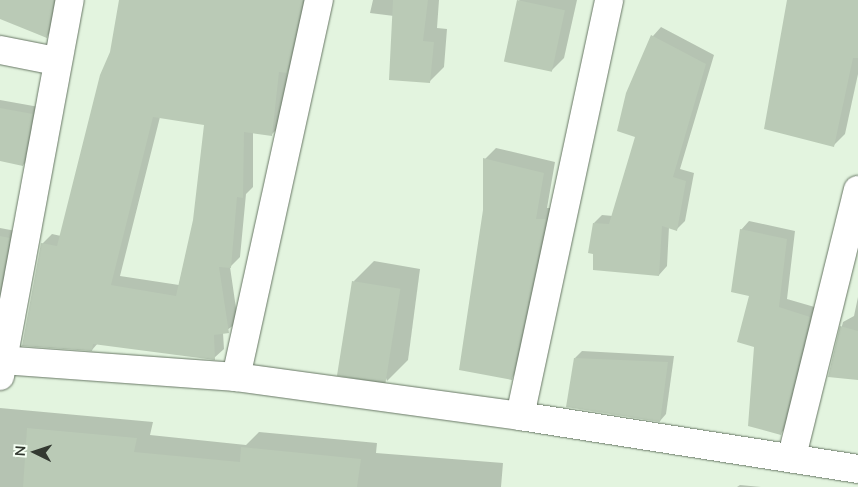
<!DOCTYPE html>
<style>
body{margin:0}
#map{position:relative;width:858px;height:487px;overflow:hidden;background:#e3f4df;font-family:Mulish,sans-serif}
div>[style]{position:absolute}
.shadow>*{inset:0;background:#0003}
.building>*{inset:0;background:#bacab6;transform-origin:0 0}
.roads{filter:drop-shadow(0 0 1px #687765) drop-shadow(0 0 1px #687765)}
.minor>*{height:28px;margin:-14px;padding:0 14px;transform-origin:14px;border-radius:14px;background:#fff}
span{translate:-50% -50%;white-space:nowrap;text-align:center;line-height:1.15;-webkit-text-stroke:4px #f5fff3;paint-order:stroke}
.north{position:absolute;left:10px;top:427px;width:50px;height:50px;-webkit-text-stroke:4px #f5fff3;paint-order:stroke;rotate:274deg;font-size:14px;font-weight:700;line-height:20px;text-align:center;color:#333931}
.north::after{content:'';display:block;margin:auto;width:18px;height:22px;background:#333931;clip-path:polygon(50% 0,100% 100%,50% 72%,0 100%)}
</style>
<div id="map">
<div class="shadow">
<i style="clip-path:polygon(0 0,59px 0,53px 29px,47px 36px,0 18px)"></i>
<i style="clip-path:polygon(evenodd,120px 0,310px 0,296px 62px,288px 71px,281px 125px,271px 135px,253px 132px,253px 187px,246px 194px,240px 257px,230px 267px,238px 322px,223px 333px,224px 349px,214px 358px,98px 343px,92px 350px,42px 244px,52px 234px,61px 236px,111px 52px,120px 0,160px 117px,205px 124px,194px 220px,179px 285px,120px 276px,160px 117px)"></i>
<i style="clip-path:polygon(373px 0,439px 0,437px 28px,447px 29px,444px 67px,430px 81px,394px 16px,370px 13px)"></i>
<i style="clip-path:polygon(519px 0,577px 0,564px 58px,551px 71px)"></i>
<i style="clip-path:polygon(788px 0,858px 0,858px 74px,845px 134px,834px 145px)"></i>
<i style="clip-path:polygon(661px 27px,714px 55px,680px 169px,694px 173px,685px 221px,677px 229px,669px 227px,667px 266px,659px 275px,594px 223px,602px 215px,613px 216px,637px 136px,628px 93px,653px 36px)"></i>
<i style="clip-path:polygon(0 100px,39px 107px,30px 158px,23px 165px,0 160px)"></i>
<i style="clip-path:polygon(496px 148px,555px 162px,547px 208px,557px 208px,523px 367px,511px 378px,484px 210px,485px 159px)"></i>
<i style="clip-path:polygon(749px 221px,795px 231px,787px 299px,818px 308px,789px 425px,781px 433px,755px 346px,741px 230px)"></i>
<i style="clip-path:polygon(0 228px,16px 231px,0 309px)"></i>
<i style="clip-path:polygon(374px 261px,420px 269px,408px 360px,387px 381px,354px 281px)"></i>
<i style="clip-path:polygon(858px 297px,858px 379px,829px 376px,843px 322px,854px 316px)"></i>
<i style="clip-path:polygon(582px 351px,674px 356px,666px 414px,660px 421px,575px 358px)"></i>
<i style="clip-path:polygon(0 408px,153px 422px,150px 435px,246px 445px,259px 432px,377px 443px,376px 453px,503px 463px,501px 487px,0 487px)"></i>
<i style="clip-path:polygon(740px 485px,761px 487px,737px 487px)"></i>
</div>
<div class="building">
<i style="clip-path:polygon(0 0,54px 0,47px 38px,0 19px)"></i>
<i style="clip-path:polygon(evenodd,119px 0,303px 0,287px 73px,279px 72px,272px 136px,244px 132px,243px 198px,237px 197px,231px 268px,219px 267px,229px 333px,214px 335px,215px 360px,93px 344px,92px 351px,22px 346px,41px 243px,57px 246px,100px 75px,110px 52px,119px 0,153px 117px,204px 125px,193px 220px,176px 296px,111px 285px,153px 117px)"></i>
<i style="clip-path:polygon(393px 0,428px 0,423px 41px,434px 42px,430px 83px,389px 80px)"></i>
<i style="left:517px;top:0;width:49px;height:63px;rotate:12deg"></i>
<i style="clip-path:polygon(787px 0,858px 0,858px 58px,853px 58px,834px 147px,764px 129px)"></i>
<i style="clip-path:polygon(651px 35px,706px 64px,673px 177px,686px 181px,677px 231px,662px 226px,659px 276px,593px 270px,593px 254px,588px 253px,593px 223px,609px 224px,635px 137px,617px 131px,626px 93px)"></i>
<i style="clip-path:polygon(0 108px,33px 114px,23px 166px,0 161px)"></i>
<i style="clip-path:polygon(483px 158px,544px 173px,536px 219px,546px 219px,512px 380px,459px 370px,483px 210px)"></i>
<i style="clip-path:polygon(740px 229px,787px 239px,779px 307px,810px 317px,781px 435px,748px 426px,754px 347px,737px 342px,749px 296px,731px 292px)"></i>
<i style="clip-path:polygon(0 236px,10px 238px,0 291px)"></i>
<i style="left:352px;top:281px;width:49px;height:96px;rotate:9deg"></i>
<i style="clip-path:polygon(840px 326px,858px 331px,858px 380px,828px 377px)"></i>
<i style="clip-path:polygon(574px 358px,668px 362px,660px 422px,566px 407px)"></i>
<i style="clip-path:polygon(27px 428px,137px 438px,134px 452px,240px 462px,241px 447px,361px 459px,357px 487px,23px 487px)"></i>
</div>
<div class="roads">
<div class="minor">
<i style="left:0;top:50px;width:57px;rotate:11.1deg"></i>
<i style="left:0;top:360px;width:237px;rotate:4.1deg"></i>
<i style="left:236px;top:377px;width:287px;rotate:7.8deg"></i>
<i style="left:520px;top:416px;width:342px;rotate:8.9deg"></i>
<i style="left:0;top:376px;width:382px;rotate:-79.5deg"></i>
<i style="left:236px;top:377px;width:386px;rotate:-77.6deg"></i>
<i style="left:520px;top:416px;width:425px;rotate:-77.9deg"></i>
<i style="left:792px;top:456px;width:274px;rotate:-76.1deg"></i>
</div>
</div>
<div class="north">N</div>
</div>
